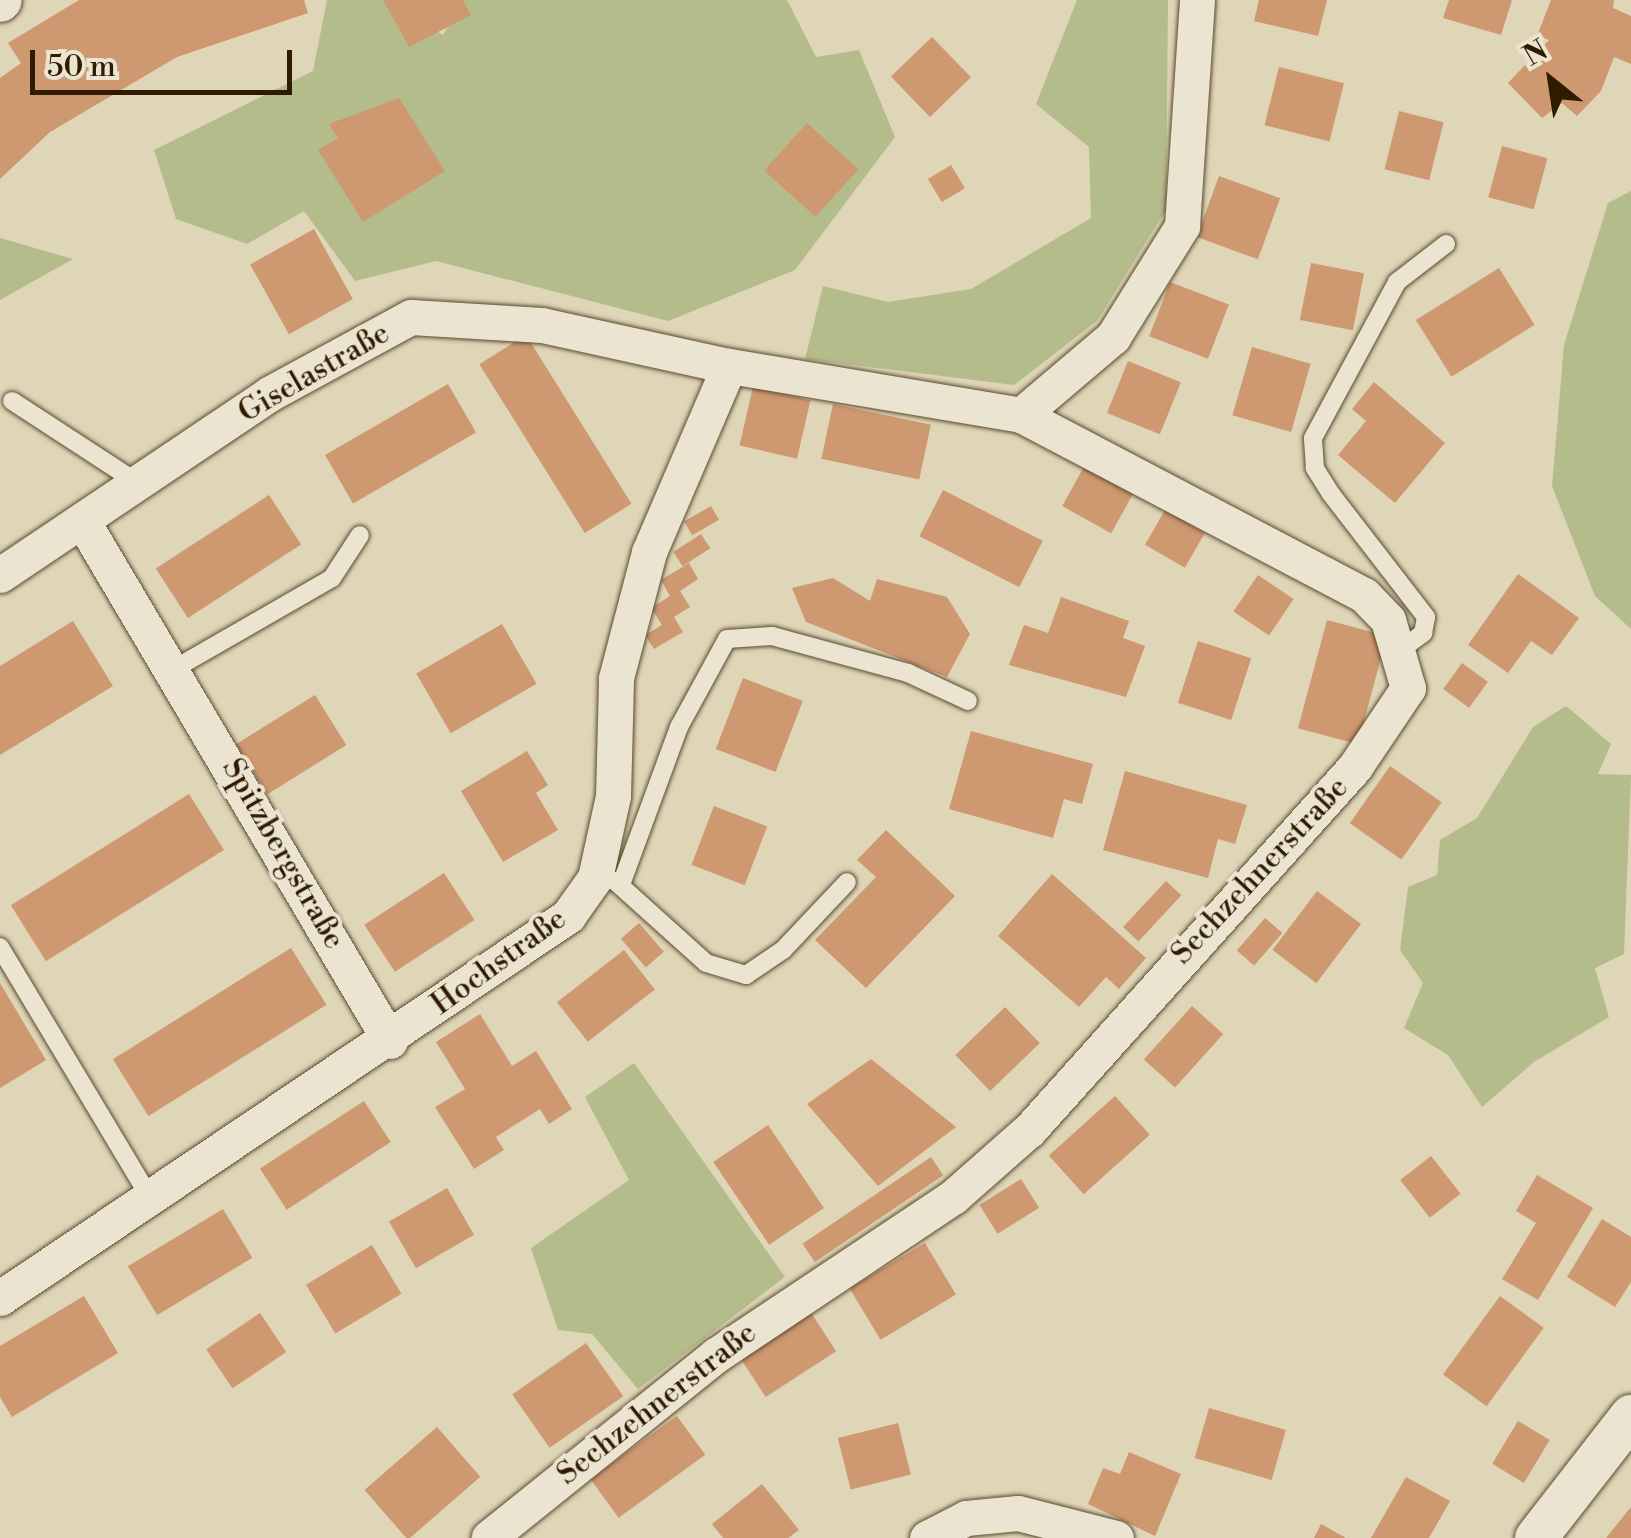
<!DOCTYPE html>
<meta charset="utf-8">
<style>
body{margin:0}
#map{position:relative;width:1631px;height:1538px;overflow:hidden;background:#dfd5b7;font-family:"Libre Bodoni",serif}
div>[style]{position:absolute}
.green>*{inset:0;background:#b5bc8c}
.building>*{inset:0;background:#ce9870;transform-origin:0 0}
.roads{filter:drop-shadow(0 0 2px #5b4a2e) drop-shadow(0 0 2px #5b4a2e)}
.service>*{height:18px;margin:-9px;padding:0 9px;transform-origin:9px;border-radius:9px;background:#eae4d0}
.minor>*{height:35px;margin:-17.5px;padding:0 17.5px;transform-origin:17.5px;border-radius:17.5px;background:#eae4d0}
.tertiary>*{height:42px;margin:-21px;padding:0 21px;transform-origin:21px;border-radius:21px;background:#eae4d0}
span{translate:-50% -50%;white-space:nowrap;text-align:center;line-height:1.15;-webkit-text-stroke:8px #eae4d0;paint-order:stroke}
.street-label{font-size:30px;color:#2f1c00}
.north{position:absolute;left:1501px;top:30px;width:100px;height:100px;-webkit-text-stroke:8px #eae4d0;paint-order:stroke;rotate:330deg;font-size:28px;font-weight:700;line-height:40px;text-align:center;color:#2f1c00}
.north::after{content:'';display:block;margin:auto;width:35px;height:45px;background:#2f1c00;clip-path:polygon(50% 0,100% 100%,50% 72%,0 100%)}
.scale{position:absolute;left:30px;top:50px;width:262px;height:45px;box-sizing:border-box;border:5px solid #2f1c00;border-top:0;padding-left:12px;font-size:30px;line-height:35px;white-space:nowrap;color:#2f1c00;-webkit-text-stroke:8px #eae4d0;paint-order:stroke}
</style>
<div id="map">
<div class="green">
<i style="clip-path:polygon(327px 0,386px 0,443px 35px,463px 0,787px 0,816px 57px,859px 50px,895px 137px,795px 270px,668px 321px,436px 261px,355px 281px,304px 211px,247px 244px,176px 219px,154px 150px,313px 71px)"></i>
<i style="clip-path:polygon(1077px 0,1168px 0,1166px 210px,1097px 321px,1014px 385px,805px 359px,823px 286px,888px 302px,971px 289px,1091px 218px,1089px 147px,1036px 104px)"></i>
<i style="clip-path:polygon(1631px 191px,1631px 629px,1595px 596px,1552px 486px,1564px 345px,1608px 203px)"></i>
<i style="clip-path:polygon(0 238px,73px 259px,0 300px)"></i>
<i style="clip-path:polygon(1566px 706px,1611px 744px,1598px 774px,1631px 775px,1624px 954px,1595px 968px,1609px 1017px,1534px 1062px,1482px 1107px,1448px 1055px,1404px 1028px,1423px 983px,1400px 950px,1408px 887px,1437px 875px,1440px 840px,1477px 818px,1533px 727px)"></i>
<i style="clip-path:polygon(634px 1063px,785px 1277px,638px 1389px,592px 1334px,558px 1330px,531px 1248px,629px 1180px,585px 1097px)"></i>
</div>
<div class="building">
<i style="clip-path:polygon(79px 0,304px 0,308px 13px,177px 57px,50px 132px,0 179px,0 78px,21px 63px,8px 43px)"></i>
<i style="clip-path:polygon(383px 0,463px 0,471px 15px,409px 47px)"></i>
<i style="clip-path:polygon(1259px 0,1327px 0,1318px 36px,1254px 21px)"></i>
<i style="clip-path:polygon(1449px 0,1512px 0,1501px 35px,1443px 18px)"></i>
<i style="clip-path:polygon(1551px 0,1614px 0,1613px 8px,1631px 16px,1631px 64px,1614px 57px,1601px 91px,1577px 116px,1562px 103px,1542px 118px,1508px 83px,1549px 40px,1537px 36px)"></i>
<i style="left:932px;top:37px;width:56px;height:57px;rotate:46deg"></i>
<i style="left:1279px;top:67px;width:67px;height:60px;rotate:14deg"></i>
<i style="clip-path:polygon(399px 98px,445px 171px,363px 222px,318px 150px,338px 138px,329px 124px)"></i>
<i style="left:1399px;top:111px;width:46px;height:60px;rotate:14deg"></i>
<i style="left:807px;top:123px;width:69px;height:64px;rotate:42deg"></i>
<i style="left:1502px;top:146px;width:47px;height:53px;rotate:15deg"></i>
<i style="left:951px;top:165px;width:27px;height:27px;rotate:59deg"></i>
<i style="left:1219px;top:176px;width:65px;height:65px;rotate:20deg"></i>
<i style="left:314px;top:229px;width:80px;height:73px;rotate:61deg"></i>
<i style="left:1311px;top:263px;width:54px;height:58px;rotate:11deg"></i>
<i style="left:1499px;top:268px;width:67px;height:98px;rotate:58deg"></i>
<i style="left:1170px;top:282px;width:63px;height:58px;rotate:21deg"></i>
<i style="left:526px;top:335px;width:199px;height:55px;rotate:58deg"></i>
<i style="left:1252px;top:347px;width:61px;height:71px;rotate:16deg"></i>
<i style="left:1128px;top:361px;width:57px;height:56px;rotate:22deg"></i>
<i style="clip-path:polygon(1374px 382px,1445px 443px,1395px 503px,1338px 455px,1366px 421px,1352px 409px)"></i>
<i style="left:448px;top:384px;width:56px;height:142px;rotate:60deg"></i>
<i style="left:753px;top:387px;width:59px;height:60px;rotate:13deg"></i>
<i style="left:833px;top:404px;width:100px;height:56px;rotate:12deg"></i>
<i style="left:1085px;top:465px;width:56px;height:47px;rotate:29deg"></i>
<i style="left:943px;top:490px;width:112px;height:52px;rotate:27deg"></i>
<i style="left:269px;top:495px;width:59px;height:135px;rotate:57deg"></i>
<i style="left:711px;top:506px;width:16px;height:31px;rotate:60deg"></i>
<i style="left:1165px;top:510px;width:46px;height:40px;rotate:30deg"></i>
<i style="left:701px;top:534px;width:17px;height:33px;rotate:57deg"></i>
<i style="clip-path:polygon(689px 563px,698px 579px,680px 591px,690px 607px,674px 617px,683px 632px,654px 649px,645px 635px,662px 625px,651px 608px,670px 596px,661px 580px)"></i>
<i style="clip-path:polygon(1518px 574px,1579px 618px,1552px 655px,1531px 641px,1508px 673px,1468px 645px)"></i>
<i style="left:1258px;top:575px;width:43px;height:44px;rotate:34deg"></i>
<i style="clip-path:polygon(833px 578px,870px 601px,877px 579px,947px 597px,970px 634px,947px 677px,806px 622px,792px 588px)"></i>
<i style="clip-path:polygon(1061px 597px,1129px 621px,1123px 638px,1145px 646px,1126px 697px,1009px 665px,1024px 625px,1048px 633px)"></i>
<i style="left:1327px;top:620px;width:62px;height:112px;rotate:15deg"></i>
<i style="clip-path:polygon(73px 621px,113px 686px,0 755px,0 666px)"></i>
<i style="left:502px;top:624px;width:69px;height:99px;rotate:60deg"></i>
<i style="left:1198px;top:641px;width:56px;height:65px;rotate:18deg"></i>
<i style="left:1462px;top:663px;width:32px;height:32px;rotate:36deg"></i>
<i style="left:743px;top:678px;width:64px;height:76px;rotate:21deg"></i>
<i style="left:315px;top:695px;width:59px;height:93px;rotate:58deg"></i>
<i style="clip-path:polygon(971px 731px,1093px 764px,1082px 804px,1064px 799px,1053px 838px,949px 809px)"></i>
<i style="clip-path:polygon(527px 751px,548px 785px,536px 793px,558px 830px,503px 862px,461px 791px)"></i>
<i style="left:1390px;top:766px;width:63px;height:70px;rotate:35deg"></i>
<i style="clip-path:polygon(1125px 771px,1247px 805px,1235px 844px,1218px 839px,1208px 878px,1103px 850px)"></i>
<i style="left:189px;top:794px;width:66px;height:210px;rotate:58deg"></i>
<i style="left:714px;top:806px;width:57px;height:63px;rotate:21deg"></i>
<i style="clip-path:polygon(886px 830px,955px 896px,866px 988px,815px 940px,876px 877px,857px 860px)"></i>
<i style="left:444px;top:873px;width:56px;height:95px;rotate:57deg"></i>
<i style="clip-path:polygon(1052px 874px,1146px 958px,1119px 989px,1106px 977px,1079px 1007px,998px 936px)"></i>
<i style="left:1166px;top:881px;width:21px;height:63px;rotate:43deg"></i>
<i style="left:1317px;top:891px;width:55px;height:74px;rotate:37deg"></i>
<i style="left:1265px;top:918px;width:23px;height:43px;rotate:41deg"></i>
<i style="left:639px;top:923px;width:38px;height:24px;rotate:49deg"></i>
<i style="left:291px;top:948px;width:67px;height:210px;rotate:58deg"></i>
<i style="left:624px;top:950px;width:50px;height:85px;rotate:52deg"></i>
<i style="clip-path:polygon(0 983px,46px 1060px,0 1088px)"></i>
<i style="left:1192px;top:1006px;width:42px;height:72px;rotate:42deg"></i>
<i style="left:1005px;top:1007px;width:50px;height:69px;rotate:46deg"></i>
<i style="clip-path:polygon(480px 1014px,512px 1066px,536px 1051px,572px 1109px,549px 1124px,540px 1109px,496px 1137px,504px 1150px,474px 1169px,435px 1107px,465px 1089px,436px 1042px)"></i>
<i style="clip-path:polygon(871px 1059px,956px 1127px,878px 1186px,807px 1104px)"></i>
<i style="left:1115px;top:1096px;width:52px;height:89px;rotate:48deg"></i>
<i style="left:364px;top:1101px;width:49px;height:124px;rotate:57deg"></i>
<i style="left:768px;top:1125px;width:100px;height:66px;rotate:56deg"></i>
<i style="left:1431px;top:1156px;width:48px;height:39px;rotate:52deg"></i>
<i style="left:931px;top:1157px;width:22px;height:155px;rotate:56deg"></i>
<i style="clip-path:polygon(1537px 1175px,1593px 1208px,1538px 1300px,1502px 1279px,1536px 1223px,1516px 1211px)"></i>
<i style="left:1021px;top:1179px;width:34px;height:49px;rotate:58deg"></i>
<i style="left:447px;top:1188px;width:54px;height:67px;rotate:60deg"></i>
<i style="left:223px;top:1209px;width:57px;height:111px;rotate:59deg"></i>
<i style="clip-path:polygon(1602px 1219px,1631px 1237px,1631px 1282px,1615px 1307px,1567px 1277px)"></i>
<i style="left:925px;top:1243px;width:60px;height:88px;rotate:59deg"></i>
<i style="left:372px;top:1245px;width:57px;height:77px;rotate:59deg"></i>
<i style="clip-path:polygon(84px 1296px,118px 1353px,12px 1417px,0 1397px,0 1346px)"></i>
<i style="left:1500px;top:1296px;width:54px;height:97px;rotate:36deg"></i>
<i style="left:810px;top:1311px;width:48px;height:84px;rotate:57deg"></i>
<i style="left:260px;top:1313px;width:47px;height:65px;rotate:56deg"></i>
<i style="left:586px;top:1343px;width:65px;height:90px;rotate:55deg"></i>
<i style="left:1209px;top:1408px;width:80px;height:52px;rotate:16deg"></i>
<i style="left:677px;top:1416px;width:48px;height:107px;rotate:54deg"></i>
<i style="left:1518px;top:1421px;width:37px;height:50px;rotate:31deg"></i>
<i style="left:898px;top:1423px;width:53px;height:62px;rotate:76deg"></i>
<i style="left:437px;top:1427px;width:66px;height:96px;rotate:49deg"></i>
<i style="clip-path:polygon(1129px 1452px,1181px 1474px,1155px 1536px,1088px 1504px,1103px 1468px,1120px 1474px)"></i>
<i style="clip-path:polygon(1406px 1477px,1450px 1501px,1429px 1538px,1371px 1538px)"></i>
<i style="clip-path:polygon(762px 1484px,799px 1530px,788px 1538px,723px 1538px,712px 1524px)"></i>
<i style="clip-path:polygon(1631px 1507px,1631px 1538px,1606px 1538px)"></i>
<i style="clip-path:polygon(1321px 1524px,1346px 1538px,1314px 1538px)"></i>
</div>
<div class="roads">
<div class="service">
<i style="left:12px;top:401px;width:150px;rotate:33.1deg"></i>
<i style="left:1400px;top:650px;width:29px;rotate:-36deg"></i>
<i style="left:1423px;top:633px;width:16px;rotate:-79deg"></i>
<i style="left:1426px;top:617px;width:155px;rotate:-127.7deg"></i>
<i style="left:1331px;top:494px;width:31px;rotate:-122deg"></i>
<i style="left:1315px;top:468px;width:30px;rotate:-94deg"></i>
<i style="left:1313px;top:438px;width:177px;rotate:-61.7deg"></i>
<i style="left:1397px;top:282px;width:62px;rotate:-37.8deg"></i>
<i style="left:174px;top:669px;width:182px;rotate:-29.9deg"></i>
<i style="left:332px;top:578px;width:51px;rotate:-56.9deg"></i>
<i style="left:615px;top:881px;width:122px;rotate:42deg"></i>
<i style="left:706px;top:963px;width:42px;rotate:16.7deg"></i>
<i style="left:746px;top:975px;width:45px;rotate:-34deg"></i>
<i style="left:783px;top:950px;width:93px;rotate:-46.7deg"></i>
<i style="left:622px;top:882px;width:165px;rotate:-69.8deg"></i>
<i style="left:679px;top:727px;width:100px;rotate:-61.4deg"></i>
<i style="left:727px;top:639px;width:45px;rotate:-3.8deg"></i>
<i style="left:772px;top:636px;width:141px;rotate:15.2deg"></i>
<i style="left:908px;top:673px;width:66px;rotate:25deg"></i>
<i style="left:0;top:947px;width:292px;rotate:59.1deg"></i>
</div>
<div class="minor">
<i style="left:1021px;top:415px;width:121px;rotate:-40.3deg"></i>
<i style="left:1113px;top:337px;width:131px;rotate:-58.1deg"></i>
<i style="left:1182px;top:226px;width:226px;rotate:-86.2deg"></i>
<i style="left:83px;top:522px;width:603px;rotate:59.39deg"></i>
<i style="left:0;top:575px;width:324px;rotate:-33.9deg"></i>
<i style="left:269px;top:394px;width:162px;rotate:-28.5deg"></i>
<i style="left:411px;top:317px;width:131px;rotate:3.5deg"></i>
<i style="left:542px;top:325px;width:191px;rotate:12.4deg"></i>
<i style="left:729px;top:366px;width:296px;rotate:9.5deg"></i>
<i style="left:1021px;top:415px;width:387px;rotate:27.7deg"></i>
<i style="left:1364px;top:595px;width:35px;rotate:46deg"></i>
<i style="left:1388px;top:620px;width:71px;rotate:73.6deg"></i>
<i style="left:1408px;top:688px;width:95px;rotate:123.9deg"></i>
<i style="left:1355px;top:767px;width:488px;rotate:131.9deg"></i>
<i style="left:1029px;top:1130px;width:101px;rotate:138.6deg"></i>
<i style="left:953px;top:1197px;width:285px;rotate:146.3deg"></i>
<i style="left:716px;top:1355px;width:292px;rotate:141.2deg"></i>
<i style="left:0;top:1298px;width:685px;rotate:-33.92deg"></i>
<i style="left:568px;top:916px;width:47px;rotate:-54.6deg"></i>
<i style="left:595px;top:878px;width:84px;rotate:-77.6deg"></i>
<i style="left:613px;top:796px;width:118px;rotate:-88.5deg"></i>
<i style="left:616px;top:678px;width:130px;rotate:-75.3deg"></i>
<i style="left:649px;top:552px;width:202px;rotate:-66.7deg"></i>
<i style="left:927px;top:1538px;width:44px;rotate:-27.1deg"></i>
<i style="left:966px;top:1518px;width:52px;rotate:-5.5deg"></i>
<i style="left:1018px;top:1513px;width:101px;rotate:14.3deg"></i>
</div>
<div class="tertiary">
<i style="left:0;top:1px;width:1px;rotate:-45deg"></i>
<i style="left:1536px;top:1538px;width:155px;rotate:-52.1deg"></i>
</div>
</div>
<div class="street-label">
<span style="left:314px;top:373px;rotate:-30deg">Giselastraße</span>
<span style="left:283px;top:854px;rotate:60deg">Spitzbergstraße</span>
<span style="left:1260px;top:871px;rotate:-47deg">Sechzehnerstraße</span>
<span style="left:499px;top:962px;rotate:-36deg">Hochstraße</span>
<span style="left:657px;top:1404px;rotate:-38deg">Sechzehnerstraße</span>
</div>
<div class="north">N</div>
<div class="scale">50 m</div>
</div>
